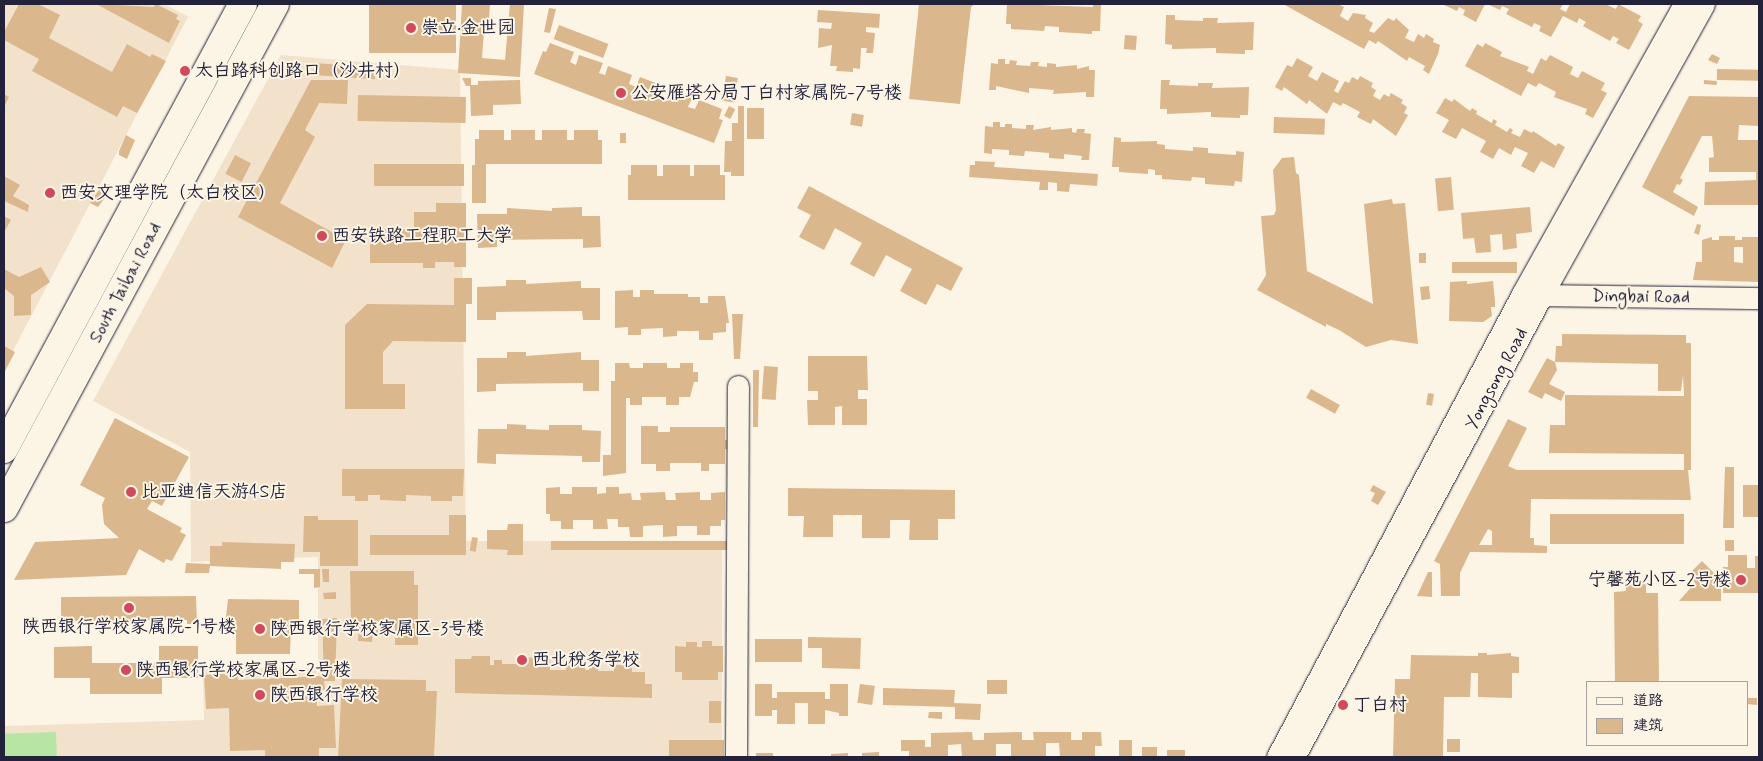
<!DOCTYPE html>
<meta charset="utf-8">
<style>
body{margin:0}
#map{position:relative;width:1763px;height:761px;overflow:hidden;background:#fcf5e5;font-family:Mynerve,"LXGW WenKai TC",sans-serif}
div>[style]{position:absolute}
.built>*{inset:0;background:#f2e2cb;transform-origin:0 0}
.green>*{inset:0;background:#b7e5a4;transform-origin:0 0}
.building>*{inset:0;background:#dbb78d;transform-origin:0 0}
.roads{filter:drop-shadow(0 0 1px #22223b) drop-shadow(0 0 1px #22223b)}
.minor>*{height:21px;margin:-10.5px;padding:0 10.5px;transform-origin:10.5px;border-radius:10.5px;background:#fcf5e5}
.major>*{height:28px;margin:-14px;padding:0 14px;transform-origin:14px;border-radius:14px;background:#fcf5e5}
.dots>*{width:14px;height:14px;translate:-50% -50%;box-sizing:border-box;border:2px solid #fcf5e5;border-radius:50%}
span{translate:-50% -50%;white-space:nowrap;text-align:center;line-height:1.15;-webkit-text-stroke:4px #fcf5e5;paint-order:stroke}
.poi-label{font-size:18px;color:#22223b}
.left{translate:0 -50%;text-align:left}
.right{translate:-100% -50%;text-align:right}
.street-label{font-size:18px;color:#22223b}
.frame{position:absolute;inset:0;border:5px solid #22223b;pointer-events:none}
.legend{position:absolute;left:1586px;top:681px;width:162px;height:65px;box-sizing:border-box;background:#fcf5e5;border:1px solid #a5a1a1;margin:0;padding:6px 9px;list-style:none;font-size:15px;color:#22223b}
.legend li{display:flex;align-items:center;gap:10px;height:25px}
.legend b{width:25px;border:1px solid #a5a1a1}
</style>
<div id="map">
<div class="built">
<i style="clip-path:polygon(4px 4px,164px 4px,191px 18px,188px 17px,4px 368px)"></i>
<i style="clip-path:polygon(281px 55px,460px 70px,466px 551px,191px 562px,190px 452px,93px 401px)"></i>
<i style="left:722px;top:541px;width:216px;height:404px;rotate:90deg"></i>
<i style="clip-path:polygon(316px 668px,319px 757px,4px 757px,4px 726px,204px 720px,203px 669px)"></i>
</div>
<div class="green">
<i style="left:56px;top:732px;width:25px;height:52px;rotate:88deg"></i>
</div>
<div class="building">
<i style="clip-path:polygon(19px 4px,38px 4px,60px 15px,49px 38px,112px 72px,127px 44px,150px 57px,152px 54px,166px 61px,137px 113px,123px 106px,117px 117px,32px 71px,39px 59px,4px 40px,4px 32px)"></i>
<i style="clip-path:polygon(96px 4px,153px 7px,156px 4px,178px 15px,176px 19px,180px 21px,169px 43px)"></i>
<i style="left:369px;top:4px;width:87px;height:49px"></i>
<i style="clip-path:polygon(462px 4px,490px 4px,489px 19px,485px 19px,482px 58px,505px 60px,510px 4px,524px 4px,520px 77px,458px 73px)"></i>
<i style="clip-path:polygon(919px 4px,974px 4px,971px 7px,960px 104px,909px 99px)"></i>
<i style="clip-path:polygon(1007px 4px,1093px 7px,1093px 4px,1101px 4px,1100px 31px,1092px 31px,1092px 34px,1059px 32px,1059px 27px,1045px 26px,1044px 31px,1011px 29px,1011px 24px,1006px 24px)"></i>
<i style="clip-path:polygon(1283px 4px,1337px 4px,1344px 7px,1340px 16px,1348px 21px,1353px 13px,1366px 15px,1365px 18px,1373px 23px,1369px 31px,1374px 33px,1388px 18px,1394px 21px,1396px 18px,1409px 30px,1405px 38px,1414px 42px,1418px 34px,1424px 38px,1426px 34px,1434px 39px,1433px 42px,1440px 45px,1438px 54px,1429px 74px,1423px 70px,1425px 66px,1409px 57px,1407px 61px,1378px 41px,1376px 44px,1369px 40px,1364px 49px)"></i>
<i style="clip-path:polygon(1442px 4px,1485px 4px,1476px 22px,1463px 15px,1465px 10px,1459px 7px,1457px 11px)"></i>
<i style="clip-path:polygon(1487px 4px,1563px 4px,1560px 9px,1566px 12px,1570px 4px,1605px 4px,1616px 9px,1618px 4px,1641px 16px,1638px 21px,1643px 24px,1629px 50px,1616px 43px,1619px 39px,1613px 36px,1610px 41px,1583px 26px,1586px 22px,1579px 18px,1577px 23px,1563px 16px,1551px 37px,1539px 31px,1541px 26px,1534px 23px,1532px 27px,1506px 14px,1509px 9px,1502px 6px,1500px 10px)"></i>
<i style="clip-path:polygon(549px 8px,556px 9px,550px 33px,544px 32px)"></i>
<i style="clip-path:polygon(818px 10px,880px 14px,879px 28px,866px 27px,866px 32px,875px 33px,873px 53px,866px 53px,867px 48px,861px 48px,860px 69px,853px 68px,853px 72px,836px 71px,837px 66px,830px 66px,832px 45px,818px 48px,819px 28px,831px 29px,832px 23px,817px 22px)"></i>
<i style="clip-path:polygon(1166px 15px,1175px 15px,1175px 20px,1203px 21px,1203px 18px,1218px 18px,1217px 23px,1254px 22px,1253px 50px,1245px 50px,1245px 54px,1216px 53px,1216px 48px,1172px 49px,1172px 45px,1165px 44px)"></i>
<i style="left:559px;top:25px;width:53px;height:15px;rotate:21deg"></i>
<i style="left:1125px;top:35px;width:12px;height:14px;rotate:5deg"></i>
<i style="clip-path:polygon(550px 43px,574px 52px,570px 62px,576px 65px,579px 55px,603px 63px,599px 73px,605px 75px,608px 66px,632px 75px,629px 84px,636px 87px,640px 77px,663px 86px,659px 96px,666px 99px,669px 90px,692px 98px,688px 107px,695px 109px,699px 100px,722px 109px,719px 119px,723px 120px,714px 143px,534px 74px,543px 51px,546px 52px)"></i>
<i style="clip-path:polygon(1485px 43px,1502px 52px,1500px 56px,1529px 67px,1527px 71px,1533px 74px,1541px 58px,1546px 61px,1550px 55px,1573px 67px,1570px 74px,1578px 78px,1582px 71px,1605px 83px,1601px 90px,1607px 93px,1593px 118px,1585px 114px,1587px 109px,1554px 97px,1556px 92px,1539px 83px,1536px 87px,1528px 83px,1521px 96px,1465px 66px,1477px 44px,1483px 47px)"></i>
<i style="clip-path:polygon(1712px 54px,1720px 58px,1717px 64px,1708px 60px)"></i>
<i style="clip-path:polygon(1297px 58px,1313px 67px,1308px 76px,1317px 81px,1322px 72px,1339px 81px,1334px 91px,1338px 93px,1345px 81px,1349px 83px,1352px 77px,1358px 80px,1360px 76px,1373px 83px,1371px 87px,1376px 90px,1373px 96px,1380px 100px,1384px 94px,1389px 97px,1391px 93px,1403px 100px,1401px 103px,1407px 107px,1404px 113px,1408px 115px,1396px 136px,1373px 119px,1371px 124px,1357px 117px,1360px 112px,1343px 103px,1341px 106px,1333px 102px,1327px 114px,1309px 100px,1307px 104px,1284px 87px,1282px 91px,1275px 87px,1287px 65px,1292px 67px)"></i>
<i style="clip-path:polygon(998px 59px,1005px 59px,1005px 64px,1009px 64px,1010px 60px,1017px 61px,1016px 65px,1030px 66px,1031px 62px,1039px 62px,1038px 66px,1047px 67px,1047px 63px,1056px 64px,1056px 67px,1077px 65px,1077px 69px,1089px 66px,1089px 70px,1095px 70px,1094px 97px,1086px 97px,1086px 92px,1053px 94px,1054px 90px,1029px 88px,1029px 93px,996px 86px,996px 90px,989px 90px,991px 63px,998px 64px)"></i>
<i style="left:314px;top:63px;width:62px;height:12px;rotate:4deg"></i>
<i style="left:1717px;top:69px;width:42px;height:11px;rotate:1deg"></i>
<i style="left:726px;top:76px;width:12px;height:25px;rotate:9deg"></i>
<i style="clip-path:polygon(462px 78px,471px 78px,471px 85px,478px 85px,478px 81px,520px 80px,521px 104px,493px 105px,493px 115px,471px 116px,470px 86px,466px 86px)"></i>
<i style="clip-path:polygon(311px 80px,348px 80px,347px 104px,319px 103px,305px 130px,315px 137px,280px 203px,346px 240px,332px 268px,238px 217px)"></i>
<i style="clip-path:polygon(1161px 80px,1170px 80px,1169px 85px,1198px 86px,1198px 83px,1213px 83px,1212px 88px,1249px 87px,1248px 115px,1240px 115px,1240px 118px,1211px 117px,1211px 112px,1167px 114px,1167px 109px,1160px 109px)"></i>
<i style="left:1704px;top:80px;width:13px;height:4px;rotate:4deg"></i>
<i style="clip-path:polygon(4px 94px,9px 97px,4px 107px)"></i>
<i style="left:358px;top:95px;width:108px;height:26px;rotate:1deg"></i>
<i style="clip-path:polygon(1689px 96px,1759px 97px,1759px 126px,1739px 125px,1738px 140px,1759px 140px,1759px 205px,1704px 205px,1705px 182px,1756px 180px,1756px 172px,1709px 172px,1709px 158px,1714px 157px,1712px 136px,1702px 136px,1680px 178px,1683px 180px,1680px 185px,1677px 184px,1673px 192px,1698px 207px,1694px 216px,1642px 187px)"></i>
<i style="clip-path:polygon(1445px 98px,1452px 102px,1454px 99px,1470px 111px,1472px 108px,1477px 111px,1476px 114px,1492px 123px,1493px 119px,1497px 121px,1495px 125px,1507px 132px,1510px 128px,1513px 130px,1511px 133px,1520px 137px,1524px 129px,1532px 133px,1533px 131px,1556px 146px,1558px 143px,1565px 147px,1554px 168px,1541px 161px,1534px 173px,1521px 166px,1528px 153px,1515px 147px,1511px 155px,1499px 148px,1493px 159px,1480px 152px,1486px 141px,1462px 128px,1456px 139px,1442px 132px,1449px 120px,1436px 113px)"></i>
<i style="left:729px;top:106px;width:7px;height:11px;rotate:27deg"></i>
<i style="clip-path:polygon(738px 106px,744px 106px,744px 176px,731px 176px,731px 172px,724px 172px,725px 141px,732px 141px,732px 123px,738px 123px)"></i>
<i style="left:747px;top:108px;width:17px;height:31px"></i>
<i style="left:852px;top:113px;width:12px;height:12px;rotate:9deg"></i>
<i style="left:1274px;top:117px;width:51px;height:16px;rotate:2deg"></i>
<i style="clip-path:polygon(993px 122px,1000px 122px,1000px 127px,1005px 127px,1005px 124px,1012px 124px,1012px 128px,1026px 129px,1026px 125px,1034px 125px,1033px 130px,1051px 127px,1051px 130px,1072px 128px,1072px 132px,1076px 133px,1077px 129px,1085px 129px,1084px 133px,1091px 134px,1089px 160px,1081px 160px,1082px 156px,1064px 154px,1064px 159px,1049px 158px,1049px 153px,1025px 151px,1024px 156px,1009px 155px,1009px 150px,992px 149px,992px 154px,984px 153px,985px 126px,993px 127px)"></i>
<i style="clip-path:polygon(479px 130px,504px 130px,504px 140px,511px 140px,511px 130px,535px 130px,535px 140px,542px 140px,542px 130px,567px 130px,567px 140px,574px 140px,574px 130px,598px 130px,598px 140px,602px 140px,602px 164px,486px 164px,486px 203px,472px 203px,472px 165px,475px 165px,475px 139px,479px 139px)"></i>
<i style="left:620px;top:133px;width:6px;height:10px"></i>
<i style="clip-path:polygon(126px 135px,135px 140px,127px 159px,119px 155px,119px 151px)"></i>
<i style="clip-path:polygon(1114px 137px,1121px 138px,1121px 142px,1157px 141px,1157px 144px,1165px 145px,1165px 149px,1193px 151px,1193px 147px,1208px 148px,1208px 153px,1236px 155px,1236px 151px,1244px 152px,1242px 182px,1235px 181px,1234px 186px,1205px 184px,1205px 178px,1192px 177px,1191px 181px,1162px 179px,1162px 175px,1155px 175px,1155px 170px,1148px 169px,1148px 174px,1119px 172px,1119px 167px,1112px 167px)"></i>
<i style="left:235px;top:155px;width:18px;height:21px;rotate:27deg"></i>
<i style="clip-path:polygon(1294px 157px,1296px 173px,1299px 175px,1307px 271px,1373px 304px,1364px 204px,1392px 199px,1393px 204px,1405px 203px,1418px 344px,1391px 340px,1366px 347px,1339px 330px,1326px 324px,1326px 327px,1257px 290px,1266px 275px,1261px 216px,1274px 215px,1276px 210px,1273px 170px,1282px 158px)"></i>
<i style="clip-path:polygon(975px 161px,995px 162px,994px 167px,1098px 174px,1097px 186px,1070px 184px,1069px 192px,1057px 191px,1057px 183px,1048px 182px,1048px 190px,1039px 190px,1040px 182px,969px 177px,970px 165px,975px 165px)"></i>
<i style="left:374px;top:164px;width:90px;height:22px"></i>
<i style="clip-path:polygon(631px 165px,657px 165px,657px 176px,663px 176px,663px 165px,690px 165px,690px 176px,694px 176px,694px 165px,720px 165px,720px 175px,725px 175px,725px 200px,628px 200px,628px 175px,631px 175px)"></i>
<i style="clip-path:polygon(4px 176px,20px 185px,13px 196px,29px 205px,28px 212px,4px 201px)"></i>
<i style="left:1451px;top:177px;width:33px;height:16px;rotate:85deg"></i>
<i style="clip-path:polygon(104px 182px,113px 187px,98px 207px,90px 203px)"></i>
<i style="clip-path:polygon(809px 186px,963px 268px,951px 291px,937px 284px,926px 305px,900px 291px,912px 269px,886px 255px,874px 277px,850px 264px,862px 243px,835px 228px,824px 250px,799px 237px,811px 215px,797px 208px)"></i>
<i style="clip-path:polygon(436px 203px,466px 203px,466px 267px,454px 267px,454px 262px,435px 262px,435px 268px,423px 268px,423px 263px,370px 263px,370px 229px,414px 229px,414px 212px,436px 212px)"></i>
<i style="clip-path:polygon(582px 207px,582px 216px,600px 216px,601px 247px,583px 248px,583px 239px,497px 240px,497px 247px,478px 248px,477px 214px,507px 214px,507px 208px,552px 211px,552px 208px)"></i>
<i style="clip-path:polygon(1530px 207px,1532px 232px,1516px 234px,1517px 248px,1503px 250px,1502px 234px,1490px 235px,1491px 252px,1476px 253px,1474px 238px,1463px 239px,1461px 213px)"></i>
<i style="clip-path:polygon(4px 216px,11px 220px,4px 232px)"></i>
<i style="clip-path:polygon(1697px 224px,1701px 225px,1699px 235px,1694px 233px)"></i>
<i style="clip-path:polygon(evenodd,1719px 236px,1735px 236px,1735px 240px,1742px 240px,1742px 237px,1759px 237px,1759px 282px,1693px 280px,1696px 262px,1702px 262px,1702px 240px,1712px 237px,1712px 240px,1719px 240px,1719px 236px,1734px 247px,1743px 247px,1743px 263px,1734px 262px,1734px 247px)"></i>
<i style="left:1419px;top:253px;width:7px;height:10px"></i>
<i style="left:1517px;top:262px;width:11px;height:65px;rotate:90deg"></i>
<i style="clip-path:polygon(41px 267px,50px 282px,31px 295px,31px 315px,14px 316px,14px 296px,4px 288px,4px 269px,19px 277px)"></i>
<i style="clip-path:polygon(454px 278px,472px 278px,472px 304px,466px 304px,466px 342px,393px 341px,383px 352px,383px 384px,405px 384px,405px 409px,345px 409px,345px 325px,367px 304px,454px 305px)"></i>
<i style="clip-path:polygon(506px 280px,526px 280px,526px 284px,581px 281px,581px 288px,600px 288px,600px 320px,583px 320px,582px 311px,496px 312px,496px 320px,477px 320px,477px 287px,506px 286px)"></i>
<i style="clip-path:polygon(1467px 281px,1467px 284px,1493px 281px,1495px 301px,1495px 307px,1491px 307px,1492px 316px,1483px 322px,1449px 321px,1450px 282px)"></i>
<i style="left:1420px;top:287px;width:9px;height:13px;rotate:-6deg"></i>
<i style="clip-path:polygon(633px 290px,633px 297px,640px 297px,640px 290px,654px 290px,654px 294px,688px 294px,688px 297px,700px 297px,700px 303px,708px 303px,708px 296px,725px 296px,729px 323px,726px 323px,726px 332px,713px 333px,713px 340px,699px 340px,699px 331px,677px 331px,677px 336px,663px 337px,663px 328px,641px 329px,641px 335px,628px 335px,628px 327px,615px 328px,615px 291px)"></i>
<i style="clip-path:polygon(732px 314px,743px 314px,740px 359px,734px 359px)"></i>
<i style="clip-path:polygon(evenodd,1562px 334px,1686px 335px,1686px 343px,1691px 343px,1691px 470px,1688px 470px,1691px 500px,1531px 499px,1530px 538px,1534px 538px,1534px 545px,1547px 546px,1547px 553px,1470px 552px,1460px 573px,1460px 596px,1441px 596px,1440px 564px,1434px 561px,1508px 419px,1527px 428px,1508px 466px,1517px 470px,1684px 470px,1684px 454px,1549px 453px,1550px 425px,1565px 425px,1565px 395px,1684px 396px,1683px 375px,1681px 391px,1658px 391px,1658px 364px,1555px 362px,1556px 346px,1562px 346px,1562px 334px,1488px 529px,1492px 531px,1492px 545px,1479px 545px,1488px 529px)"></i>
<i style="clip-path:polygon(4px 346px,15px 352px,4px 373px)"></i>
<i style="clip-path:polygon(507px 352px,526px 352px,526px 356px,581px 352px,581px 360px,599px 360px,599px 391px,583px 391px,583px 383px,496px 384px,496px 391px,477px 392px,477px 358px,507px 358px)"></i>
<i style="clip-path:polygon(808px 356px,867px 356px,868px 390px,858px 390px,858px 399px,867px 399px,867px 425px,842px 425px,842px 406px,835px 407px,835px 425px,808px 425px,807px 400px,818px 400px,818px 391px,808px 391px)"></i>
<i style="clip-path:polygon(1547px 358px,1555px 362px,1557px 370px,1549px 384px,1565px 392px,1561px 401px,1545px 393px,1542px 399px,1528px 392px)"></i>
<i style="clip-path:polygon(615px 363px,629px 363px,630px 368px,643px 368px,643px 363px,667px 363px,667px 368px,680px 368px,680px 363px,693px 363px,693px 372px,698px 372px,698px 382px,694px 382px,690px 397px,679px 397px,679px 405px,666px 405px,666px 397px,642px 397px,642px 405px,630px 405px,630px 398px,626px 398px,626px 473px,603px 476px,603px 455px,611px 455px,611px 381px,615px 381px)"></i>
<i style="left:764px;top:366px;width:14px;height:33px;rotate:4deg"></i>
<i style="clip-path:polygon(753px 370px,759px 370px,758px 427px,753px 427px)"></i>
<i style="left:1311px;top:389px;width:33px;height:10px;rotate:29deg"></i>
<i style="left:1428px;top:393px;width:6px;height:12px;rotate:9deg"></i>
<i style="clip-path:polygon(115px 418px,189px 457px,162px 506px,152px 501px,147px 509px,182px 528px,180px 532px,186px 535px,172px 561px,166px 559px,164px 563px,139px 549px,126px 575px,14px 580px,35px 542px,119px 538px,104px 524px,102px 505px,105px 498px,80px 485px)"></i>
<i style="clip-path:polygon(507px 424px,526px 425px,526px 429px,549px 430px,549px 425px,582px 425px,582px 430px,601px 431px,600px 462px,582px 462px,582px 456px,496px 454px,496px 464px,477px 463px,478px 429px,507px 429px)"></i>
<i style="clip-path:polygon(641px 426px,658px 426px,658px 432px,670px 432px,670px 427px,725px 427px,725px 440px,729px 440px,729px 449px,725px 449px,725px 464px,709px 464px,709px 471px,701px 471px,701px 463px,670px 463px,670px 471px,656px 471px,656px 464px,641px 464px)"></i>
<i style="clip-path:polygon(1725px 467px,1734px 467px,1734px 528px,1723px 528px)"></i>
<i style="clip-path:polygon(342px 469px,464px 469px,463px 496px,452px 496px,452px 501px,431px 501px,431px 496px,406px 495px,406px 501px,380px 500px,380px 495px,368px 495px,368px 501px,355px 501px,355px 496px,342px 496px)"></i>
<i style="clip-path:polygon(1373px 485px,1386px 492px,1378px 505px,1371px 501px,1375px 493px,1370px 491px)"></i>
<i style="left:1743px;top:485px;width:16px;height:32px"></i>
<i style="clip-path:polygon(560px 487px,560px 494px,572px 494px,572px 487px,597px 487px,597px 494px,606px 493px,606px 487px,619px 487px,619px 494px,631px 493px,632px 500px,641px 500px,640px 493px,665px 492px,666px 500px,676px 500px,675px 493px,700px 492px,700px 500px,711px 500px,711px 493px,725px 492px,725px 520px,721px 520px,721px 526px,710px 526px,710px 535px,697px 535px,697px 526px,677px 526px,677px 536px,663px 537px,663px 525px,643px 526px,643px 537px,630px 537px,629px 527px,618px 527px,618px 519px,607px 519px,608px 529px,593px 529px,593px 520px,573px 520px,573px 529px,561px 529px,561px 521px,550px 521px,550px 514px,546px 514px,546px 488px)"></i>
<i style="clip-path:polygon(788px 488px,955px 490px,955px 519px,938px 519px,938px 540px,909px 540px,910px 520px,890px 520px,890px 538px,862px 538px,862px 515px,833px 515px,833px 537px,803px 537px,804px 516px,788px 516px)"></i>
<i style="left:1684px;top:514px;width:30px;height:134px;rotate:90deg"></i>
<i style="clip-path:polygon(449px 515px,466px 515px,466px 555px,370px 555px,370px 535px,449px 535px)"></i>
<i style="clip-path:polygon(304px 516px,318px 516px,318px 520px,358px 520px,358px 566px,320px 566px,320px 552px,303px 552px)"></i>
<i style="clip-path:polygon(508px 524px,523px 524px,523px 555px,507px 555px,508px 550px,487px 549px,487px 530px,507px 530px)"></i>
<i style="left:472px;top:537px;width:6px;height:14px;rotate:9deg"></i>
<i style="left:1725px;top:540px;width:9px;height:11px"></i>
<i style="left:729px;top:541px;width:9px;height:178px;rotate:90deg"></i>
<i style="clip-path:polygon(222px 542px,295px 544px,294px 562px,281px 562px,281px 569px,210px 566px,209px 573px,185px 573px,186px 563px,210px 564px,210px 546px,222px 546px)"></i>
<i style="clip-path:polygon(1728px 555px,1747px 555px,1747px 568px,1755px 568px,1755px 556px,1759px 556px,1759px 593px,1723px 593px,1723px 567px,1728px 567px)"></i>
<i style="clip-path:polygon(1702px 561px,1714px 573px,1721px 573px,1721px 601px,1679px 601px,1695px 583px,1689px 574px)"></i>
<i style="clip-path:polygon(299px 569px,320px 569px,320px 587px,314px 588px,314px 574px,299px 574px)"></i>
<i style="clip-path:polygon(322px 569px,329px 569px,329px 582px,323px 582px)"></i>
<i style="clip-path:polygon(350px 571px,414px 571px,414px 585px,418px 585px,418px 645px,395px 645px,395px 621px,351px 622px)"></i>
<i style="clip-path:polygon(1428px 572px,1432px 572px,1432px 597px,1417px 596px)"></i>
<i style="clip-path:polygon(1626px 583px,1646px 583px,1646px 593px,1658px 593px,1659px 682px,1615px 682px,1614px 592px,1626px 591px)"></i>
<i style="clip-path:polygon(336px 592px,336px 599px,324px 599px,323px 593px)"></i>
<i style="clip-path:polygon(196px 596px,197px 624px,187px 624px,187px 620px,61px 621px,61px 597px)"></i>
<i style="clip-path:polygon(228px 599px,299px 600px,299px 620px,302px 620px,302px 626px,291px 626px,290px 654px,236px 654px,236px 633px,228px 632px,228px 626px,225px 626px)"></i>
<i style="clip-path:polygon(337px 618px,335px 681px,324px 681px,325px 690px,317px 690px,317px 706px,334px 705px,336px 748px,319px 748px,319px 757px,265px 756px,265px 750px,230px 751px,229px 708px,206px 709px,204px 675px,237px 673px,238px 680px,324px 676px,322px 619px)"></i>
<i style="left:359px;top:627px;width:14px;height:14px;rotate:4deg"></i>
<i style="left:376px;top:629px;width:8px;height:7px"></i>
<i style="clip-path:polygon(808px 637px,861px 638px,860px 669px,822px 668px,822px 648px,808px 648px)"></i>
<i style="left:755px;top:639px;width:47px;height:23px"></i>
<i style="clip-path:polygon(702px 641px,712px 641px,712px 646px,723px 646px,723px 672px,718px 672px,718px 680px,682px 680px,682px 672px,675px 672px,675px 646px,686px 647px,686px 642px,697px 642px,697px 647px,702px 647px)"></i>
<i style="clip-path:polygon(92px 646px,92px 663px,159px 663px,159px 646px,198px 646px,198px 678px,162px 678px,162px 694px,90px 694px,90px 678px,54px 678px,54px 647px)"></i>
<i style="clip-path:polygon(1478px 653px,1487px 653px,1487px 655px,1511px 653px,1511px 656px,1519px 657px,1519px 673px,1512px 673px,1512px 698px,1478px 697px,1478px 673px,1471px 673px,1470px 697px,1444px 697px,1443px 757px,1393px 757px,1395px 679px,1410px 679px,1411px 655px,1478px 656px)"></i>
<i style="clip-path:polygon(472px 656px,490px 656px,490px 665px,494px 665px,494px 660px,502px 660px,502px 664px,517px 664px,517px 657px,525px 657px,536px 658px,536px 665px,541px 665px,541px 659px,550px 659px,550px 670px,566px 670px,566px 662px,585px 662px,585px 670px,589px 670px,589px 665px,598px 665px,598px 671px,614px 671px,614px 665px,632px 665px,632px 672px,645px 672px,645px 684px,652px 684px,652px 698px,455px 693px,455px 659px,471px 659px)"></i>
<i style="clip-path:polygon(342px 679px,426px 680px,426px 691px,437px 691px,434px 757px,338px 757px)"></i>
<i style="left:987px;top:680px;width:20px;height:14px"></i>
<i style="clip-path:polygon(755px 684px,772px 684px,772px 698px,777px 698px,777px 692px,825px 692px,825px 699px,830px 699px,830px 684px,848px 684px,848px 716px,839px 716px,839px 713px,825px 710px,825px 724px,808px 724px,808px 703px,795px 703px,795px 724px,777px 724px,777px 710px,772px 710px,772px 716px,755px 716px)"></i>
<i style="left:860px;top:684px;width:15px;height:19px;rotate:8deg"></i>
<i style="clip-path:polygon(883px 688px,955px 690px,954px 703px,981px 704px,980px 720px,955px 719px,955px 707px,883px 705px)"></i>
<i style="clip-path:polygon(1747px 698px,1757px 698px,1757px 705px,1747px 704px)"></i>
<i style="left:709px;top:701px;width:12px;height:22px"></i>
<i style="clip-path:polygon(929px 712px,942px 712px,942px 719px,928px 718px)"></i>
<i style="clip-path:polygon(972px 732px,973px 740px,984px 740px,984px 733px,1022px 732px,1022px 740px,1034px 740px,1033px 732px,1071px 732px,1071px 740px,1082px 740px,1082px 732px,1101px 732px,1102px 746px,1095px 746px,1095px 757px,1060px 757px,1059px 743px,1046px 743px,1046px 757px,1011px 757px,1011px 744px,996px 744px,996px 757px,962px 757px,961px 744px,948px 745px,948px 757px,909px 757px,909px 751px,901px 751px,901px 740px,925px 740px,925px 747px,931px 747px,931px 733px)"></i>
<i style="left:1447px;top:739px;width:13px;height:13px"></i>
<i style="left:669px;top:740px;width:55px;height:17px"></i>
<i style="left:1119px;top:740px;width:13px;height:17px"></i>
<i style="left:1142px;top:747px;width:15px;height:10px"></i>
<i style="left:1167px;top:750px;width:18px;height:7px"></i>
<i style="clip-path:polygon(879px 752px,879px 757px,862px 757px,862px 753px)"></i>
<i style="left:756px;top:753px;width:17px;height:4px"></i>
<i style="clip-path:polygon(848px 753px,848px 757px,831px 757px,831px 754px)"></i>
</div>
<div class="roads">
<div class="minor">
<i style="left:1530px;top:295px;width:229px;rotate:0.8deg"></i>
<i style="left:736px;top:757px;width:371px;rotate:-89.7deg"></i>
<i style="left:1277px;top:757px;width:524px;rotate:-62.11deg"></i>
<i style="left:1522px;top:294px;width:332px;rotate:-60.8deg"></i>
<i style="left:1294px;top:757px;width:524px;rotate:-61.77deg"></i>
<i style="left:1542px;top:295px;width:333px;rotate:-60.9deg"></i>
</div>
<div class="major">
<i style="left:4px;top:449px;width:505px;rotate:-61.76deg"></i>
<i style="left:4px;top:508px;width:572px;rotate:-61.73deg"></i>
</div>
</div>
<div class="dots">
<i style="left:411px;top:28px;background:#d1495b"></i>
<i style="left:185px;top:71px;background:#d1495b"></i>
<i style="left:621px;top:93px;background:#d1495b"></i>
<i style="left:50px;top:193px;background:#d1495b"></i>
<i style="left:322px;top:236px;background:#d1495b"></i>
<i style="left:131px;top:492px;background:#d1495b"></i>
<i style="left:1741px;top:580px;background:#d1495b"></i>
<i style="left:129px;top:608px;background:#d1495b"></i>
<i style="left:260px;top:629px;background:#d1495b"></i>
<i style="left:522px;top:660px;background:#d1495b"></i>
<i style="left:126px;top:670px;background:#d1495b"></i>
<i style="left:260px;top:695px;background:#d1495b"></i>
<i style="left:1343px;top:705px;background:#d1495b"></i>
</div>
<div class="poi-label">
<span class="left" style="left:421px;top:28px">崇立·金世园</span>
<span class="left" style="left:195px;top:71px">太白路科创路口（沙井村）</span>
<span class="left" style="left:631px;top:93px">公安雁塔分局丁白村家属院-7号楼</span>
<span class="left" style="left:60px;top:193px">西安文理学院（太白校区）</span>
<span class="left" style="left:332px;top:236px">西安铁路工程职工大学</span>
<span class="left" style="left:141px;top:492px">比亚迪信天游4S店</span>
<span class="right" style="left:1731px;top:580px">宁馨苑小区-2号楼</span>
<span style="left:129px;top:627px">陕西银行学校家属院-1号楼</span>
<span class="left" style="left:270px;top:629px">陕西银行学校家属区-3号楼</span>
<span class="left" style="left:532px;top:660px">西北税务学校</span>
<span class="left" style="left:136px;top:670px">陕西银行学校家属区-2号楼</span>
<span class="left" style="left:270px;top:695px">陕西银行学校</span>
<span class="left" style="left:1353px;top:705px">丁白村</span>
</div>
<div class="street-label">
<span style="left:126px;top:283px;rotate:-62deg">South Taibai Road</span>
<span style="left:1641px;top:297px;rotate:1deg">Dingbai Road</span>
<span style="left:1497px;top:379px;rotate:-62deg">Yongsong Road</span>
</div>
<div class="frame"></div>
<ul class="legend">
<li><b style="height:6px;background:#fcf5e5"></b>道路</li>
<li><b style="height:14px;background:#dbb78d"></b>建筑</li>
</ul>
</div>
